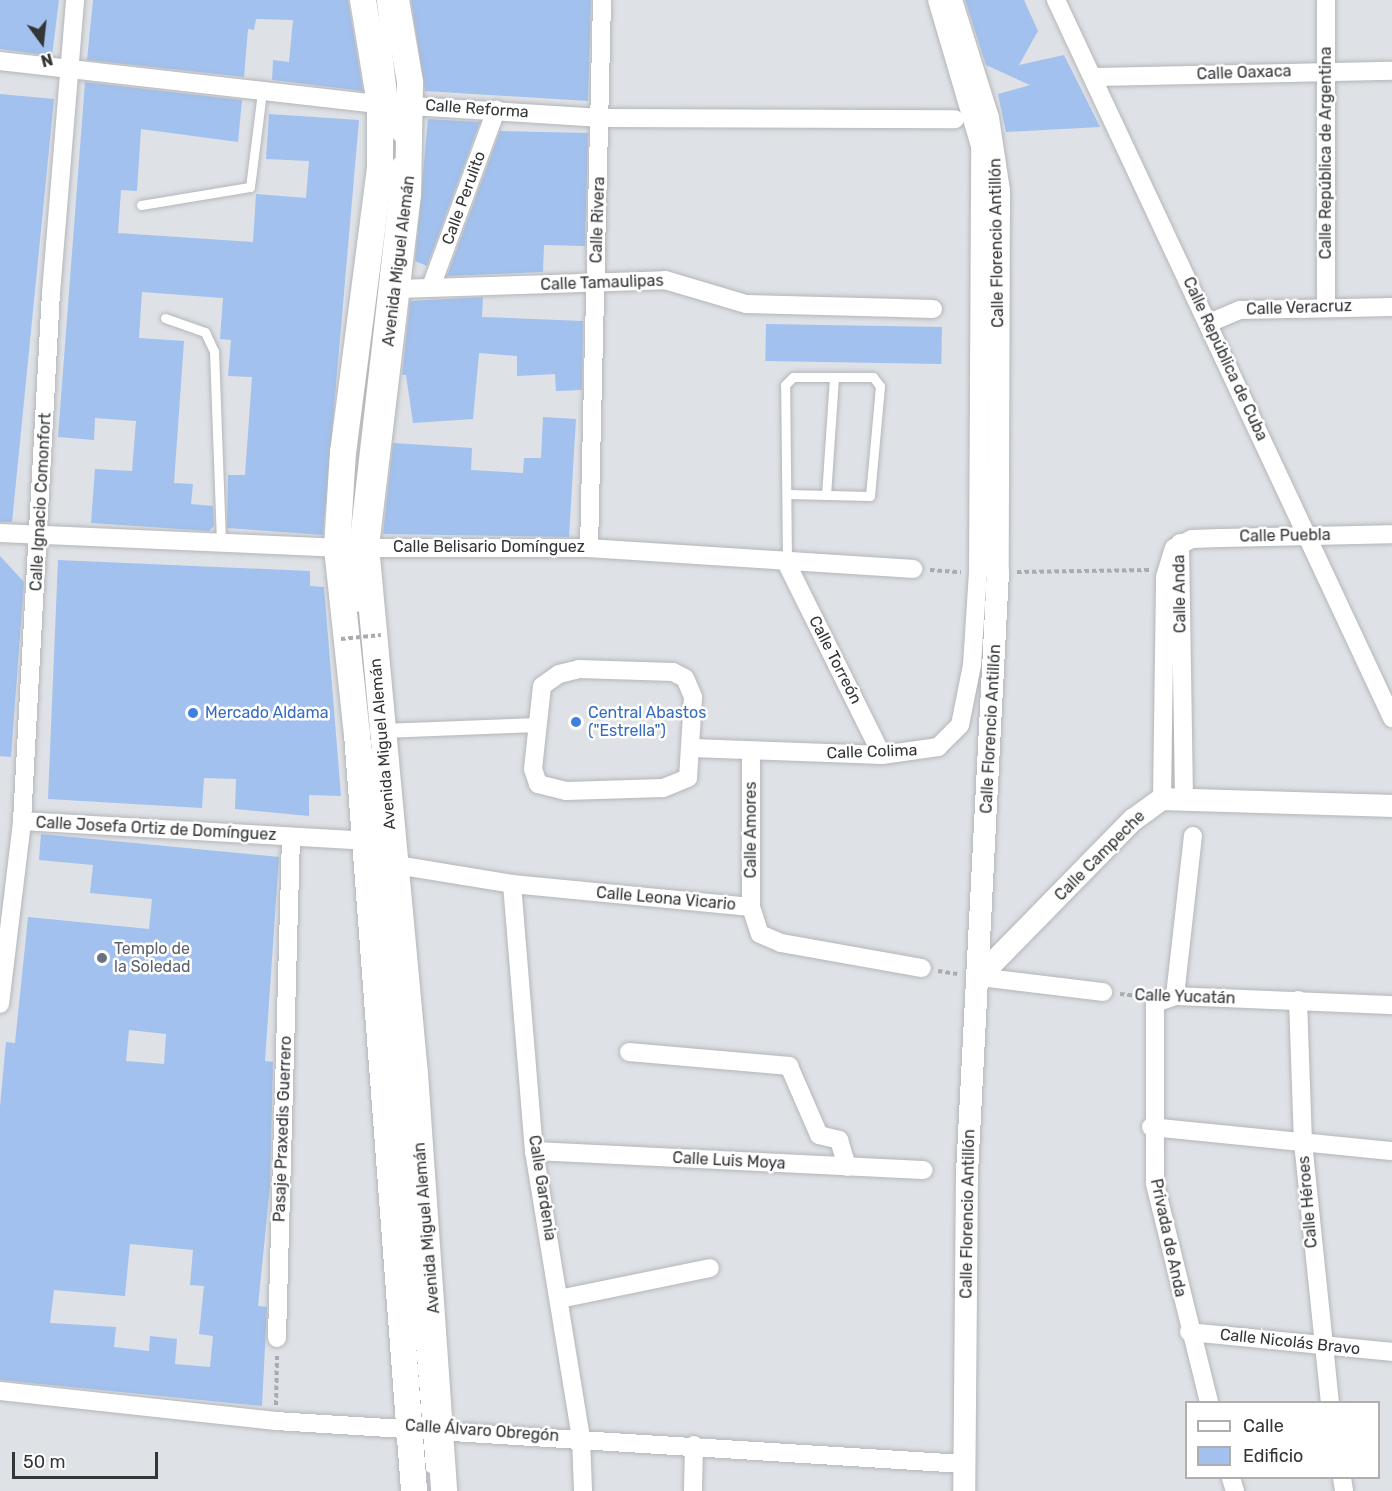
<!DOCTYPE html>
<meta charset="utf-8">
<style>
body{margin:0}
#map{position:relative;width:1392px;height:1491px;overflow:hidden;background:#dee1e5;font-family:Rubik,sans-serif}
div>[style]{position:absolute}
.building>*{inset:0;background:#a2c1ee;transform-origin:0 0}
.path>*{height:4px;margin-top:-2px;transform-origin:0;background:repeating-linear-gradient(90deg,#a9acaf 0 4.5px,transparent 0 7.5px)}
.roads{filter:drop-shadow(0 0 2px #b3b6ba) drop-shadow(0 0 2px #b3b6ba)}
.service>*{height:9px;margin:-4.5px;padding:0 4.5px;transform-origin:4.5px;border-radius:4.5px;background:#fff}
.pedestrian>*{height:14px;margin:-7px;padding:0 7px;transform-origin:7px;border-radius:7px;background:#fff}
.minor>*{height:18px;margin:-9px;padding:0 9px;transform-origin:9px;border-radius:9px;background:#fff}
.tertiary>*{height:22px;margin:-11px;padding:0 11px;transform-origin:11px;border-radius:11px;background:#fff}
.secondary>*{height:26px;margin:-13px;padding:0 13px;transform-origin:13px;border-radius:13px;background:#fff}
.path-bridge>*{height:4px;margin-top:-2px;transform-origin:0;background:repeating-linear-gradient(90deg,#a9acaf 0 4.5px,transparent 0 7.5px)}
.dots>*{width:16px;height:16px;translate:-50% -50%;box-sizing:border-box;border:3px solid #fff;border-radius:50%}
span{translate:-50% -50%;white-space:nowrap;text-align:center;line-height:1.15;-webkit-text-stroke:5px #fff;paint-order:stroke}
.street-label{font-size:16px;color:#343537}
.shop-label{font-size:16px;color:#366cbe}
.left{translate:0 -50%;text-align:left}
.worship-label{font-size:16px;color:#5b616d}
.legend{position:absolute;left:1185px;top:1401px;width:195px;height:78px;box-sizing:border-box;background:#fff;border:2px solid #aeaeaf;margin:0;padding:8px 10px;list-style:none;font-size:18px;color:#343537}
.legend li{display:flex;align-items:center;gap:12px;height:30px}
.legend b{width:30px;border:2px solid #aeaeaf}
.north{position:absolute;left:12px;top:12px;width:60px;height:60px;-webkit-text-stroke:4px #fff;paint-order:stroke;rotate:165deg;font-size:16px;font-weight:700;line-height:24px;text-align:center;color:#343537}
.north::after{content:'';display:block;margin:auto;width:21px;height:27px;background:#343537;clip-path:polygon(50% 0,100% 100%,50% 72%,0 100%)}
.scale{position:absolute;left:12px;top:1452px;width:146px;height:27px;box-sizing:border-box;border:3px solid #343537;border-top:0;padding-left:8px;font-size:18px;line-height:21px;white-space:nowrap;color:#343537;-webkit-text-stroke:4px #fff;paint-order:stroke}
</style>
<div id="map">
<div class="building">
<i style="clip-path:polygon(0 0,59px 0,52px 56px,0 49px)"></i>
<i style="clip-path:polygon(93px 0,348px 0,363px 91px,272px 80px,273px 60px,289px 62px,293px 20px,256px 19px,254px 30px,248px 29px,244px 77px,87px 60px)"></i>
<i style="clip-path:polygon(411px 0,591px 0,588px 101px,425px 91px)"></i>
<i style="clip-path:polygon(965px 0,1024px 0,1038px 31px,1019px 65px,1064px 55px,1100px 127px,1006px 132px,998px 94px,1030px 85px,986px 65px)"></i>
<i style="clip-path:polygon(85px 82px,242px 100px,238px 142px,141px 129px,137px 191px,121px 190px,118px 233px,253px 242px,256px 194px,306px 198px,309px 161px,266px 159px,269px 114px,359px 120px,323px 535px,227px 528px,228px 475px,245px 475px,252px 377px,228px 376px,231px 340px,220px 339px,223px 298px,142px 292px,139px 338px,184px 341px,174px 483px,193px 484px,191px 504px,213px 506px,214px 526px,209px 531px,91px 523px,95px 469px,132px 471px,136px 421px,95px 418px,94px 440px,58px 437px)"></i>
<i style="clip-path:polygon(0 94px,54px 99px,12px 522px,0 522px)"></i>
<i style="clip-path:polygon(428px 119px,480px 122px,427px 266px,415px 261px)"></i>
<i style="clip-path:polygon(500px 131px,588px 133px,585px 246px,544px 245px,543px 272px,447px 276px)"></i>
<i style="clip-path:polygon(483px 297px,482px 317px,583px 321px,582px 390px,556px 391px,555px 374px,517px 376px,517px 356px,479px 353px,473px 419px,413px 423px,406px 375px,402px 375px,410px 301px)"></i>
<i style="left:766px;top:324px;width:176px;height:37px;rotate:1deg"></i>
<i style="clip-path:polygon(543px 417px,576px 419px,569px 537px,383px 534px,393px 443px,472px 448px,471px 470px,523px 473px,524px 458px,541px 458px)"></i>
<i style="clip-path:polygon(0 556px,24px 582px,11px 757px,0 756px)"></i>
<i style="clip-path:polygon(58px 560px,310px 571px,310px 586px,324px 587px,341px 796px,309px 795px,309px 816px,235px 809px,236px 779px,204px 778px,202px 808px,48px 799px)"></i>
<i style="clip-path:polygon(evenodd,41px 834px,279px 857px,265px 1061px,273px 1062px,270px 1186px,258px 1306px,267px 1307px,262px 1406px,0 1380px,0 1107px,6px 1042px,15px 1043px,28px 917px,149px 929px,152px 899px,90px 893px,93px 865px,39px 860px,41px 834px,129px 1030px,166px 1034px,164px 1064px,126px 1061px,129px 1030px,41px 834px,130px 1244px,193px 1250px,190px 1285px,204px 1286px,199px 1334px,213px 1336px,210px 1367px,175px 1364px,177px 1339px,150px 1336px,149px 1351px,114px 1347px,116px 1327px,50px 1323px,54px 1290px,125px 1296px,130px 1244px)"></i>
</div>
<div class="path">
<i style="left:930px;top:570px;width:31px;rotate:4deg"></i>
<i style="left:1017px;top:572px;width:133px;rotate:-0.9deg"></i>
<i style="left:938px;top:971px;width:20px;rotate:9deg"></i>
<i style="left:1120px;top:994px;width:19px;rotate:6deg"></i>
<i style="left:276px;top:1405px;width:49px;rotate:-88.8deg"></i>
</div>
<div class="roads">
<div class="service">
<i style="left:381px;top:0;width:137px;rotate:83.3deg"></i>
<i style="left:141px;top:205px;width:110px;rotate:-9.4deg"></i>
<i style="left:250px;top:187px;width:96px;rotate:-82.8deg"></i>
<i style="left:165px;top:318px;width:42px;rotate:19.3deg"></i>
<i style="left:205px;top:332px;width:21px;rotate:65deg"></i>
<i style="left:214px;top:351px;width:194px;rotate:87.9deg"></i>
<i style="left:826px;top:495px;width:118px;rotate:-86.1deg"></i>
<i style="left:787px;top:562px;width:177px;rotate:-90.6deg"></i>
<i style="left:785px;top:385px;width:11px;rotate:-45deg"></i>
<i style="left:793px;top:377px;width:80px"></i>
<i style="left:873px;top:377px;width:11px;rotate:52deg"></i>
<i style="left:880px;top:386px;width:110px;rotate:95.2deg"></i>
<i style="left:870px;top:496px;width:83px;rotate:-178.6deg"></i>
<i style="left:359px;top:607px;width:60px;rotate:-95.7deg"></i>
<i style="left:353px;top:547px;width:388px;rotate:-83.5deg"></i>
<i style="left:373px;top:752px;width:718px;rotate:85.45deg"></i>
</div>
<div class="pedestrian">
<i style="left:383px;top:731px;width:154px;rotate:-2.2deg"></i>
</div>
<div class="minor">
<i style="left:1056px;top:0;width:793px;rotate:64.92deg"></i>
<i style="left:1326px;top:0;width:306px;rotate:90deg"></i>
<i style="left:0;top:61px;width:382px;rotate:6.5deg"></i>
<i style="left:380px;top:104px;width:222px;rotate:3.6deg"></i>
<i style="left:602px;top:118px;width:353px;rotate:0.2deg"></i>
<i style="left:1096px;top:77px;width:296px;rotate:-1.2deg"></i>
<i style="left:431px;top:287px;width:189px;rotate:-69.8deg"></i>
<i style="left:398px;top:289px;width:267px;rotate:-1.9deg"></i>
<i style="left:665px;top:280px;width:84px;rotate:16.5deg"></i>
<i style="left:746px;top:304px;width:187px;rotate:1.5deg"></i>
<i style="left:1209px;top:323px;width:34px;rotate:-23deg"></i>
<i style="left:1240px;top:310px;width:152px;rotate:-1.1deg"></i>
<i style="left:0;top:533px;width:337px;rotate:2.5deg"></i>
<i style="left:337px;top:548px;width:252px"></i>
<i style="left:589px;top:548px;width:325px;rotate:3.7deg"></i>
<i style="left:1180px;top:543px;width:254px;rotate:89.1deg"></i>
<i style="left:589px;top:548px;width:548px;rotate:-88.64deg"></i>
<i style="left:787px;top:564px;width:213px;rotate:63.6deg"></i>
<i style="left:579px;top:669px;width:94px;rotate:1.8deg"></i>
<i style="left:673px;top:672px;width:13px;rotate:27deg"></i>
<i style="left:685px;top:678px;width:21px;rotate:67deg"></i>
<i style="left:693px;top:697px;width:81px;rotate:93.5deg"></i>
<i style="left:688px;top:778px;width:27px;rotate:158deg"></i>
<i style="left:663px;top:788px;width:97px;rotate:178.2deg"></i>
<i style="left:566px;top:791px;width:29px;rotate:-166deg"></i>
<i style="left:538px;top:784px;width:16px;rotate:-108deg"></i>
<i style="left:533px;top:769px;width:83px;rotate:-83.8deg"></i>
<i style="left:542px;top:686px;width:21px;rotate:-35deg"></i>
<i style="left:559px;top:674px;width:21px;rotate:-14deg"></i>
<i style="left:692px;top:748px;width:190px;rotate:2.1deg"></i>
<i style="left:882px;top:755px;width:57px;rotate:-8.1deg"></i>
<i style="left:938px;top:747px;width:31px;rotate:-45deg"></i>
<i style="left:960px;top:725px;width:61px;rotate:-78.7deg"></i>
<i style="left:972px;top:665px;width:92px;rotate:-86.3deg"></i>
<i style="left:978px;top:573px;width:427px;rotate:-89.7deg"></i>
<i style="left:980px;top:146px;width:152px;rotate:-106.4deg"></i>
<i style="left:751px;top:752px;width:155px;rotate:90deg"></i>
<i style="left:751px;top:907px;width:28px;rotate:72deg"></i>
<i style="left:760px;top:934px;width:23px;rotate:23deg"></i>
<i style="left:781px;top:943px;width:143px;rotate:10.1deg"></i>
<i style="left:1162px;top:799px;width:222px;rotate:-89.2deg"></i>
<i style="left:1165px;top:577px;width:30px;rotate:-73deg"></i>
<i style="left:1174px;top:548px;width:20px;rotate:-27deg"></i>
<i style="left:1192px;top:539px;width:28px;rotate:-2deg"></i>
<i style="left:1220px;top:538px;width:172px;rotate:-1.3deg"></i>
<i style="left:22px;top:821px;width:344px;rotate:3.3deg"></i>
<i style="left:366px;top:860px;width:148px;rotate:9.3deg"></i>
<i style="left:512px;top:884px;width:240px;rotate:5.5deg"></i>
<i style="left:512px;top:884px;width:268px;rotate:85.3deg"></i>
<i style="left:534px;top:1151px;width:291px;rotate:80.7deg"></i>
<i style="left:581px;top:1438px;width:53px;rotate:87.8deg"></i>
<i style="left:979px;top:977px;width:125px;rotate:6.9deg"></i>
<i style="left:1175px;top:996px;width:161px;rotate:-83.6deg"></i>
<i style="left:1298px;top:1000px;width:142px;rotate:88deg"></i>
<i style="left:1303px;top:1142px;width:261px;rotate:84.1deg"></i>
<i style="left:0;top:1004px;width:184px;rotate:-83.1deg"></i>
<i style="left:22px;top:821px;width:529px;rotate:-86.86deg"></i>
<i style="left:51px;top:293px;width:294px;rotate:-85.3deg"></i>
<i style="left:629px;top:1052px;width:161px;rotate:5deg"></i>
<i style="left:789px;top:1066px;width:75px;rotate:66.5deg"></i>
<i style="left:819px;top:1135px;width:21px;rotate:14deg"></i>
<i style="left:839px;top:1140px;width:28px;rotate:73deg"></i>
<i style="left:1151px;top:1127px;width:242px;rotate:5.7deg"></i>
<i style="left:534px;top:1151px;width:390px;rotate:2.8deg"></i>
<i style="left:559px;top:1299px;width:154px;rotate:-11.6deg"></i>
<i style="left:1189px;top:1332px;width:204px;rotate:5.6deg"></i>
<i style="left:277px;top:1338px;width:501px;rotate:-88.4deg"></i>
<i style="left:0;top:1391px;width:278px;rotate:6.2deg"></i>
<i style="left:276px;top:1421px;width:689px;rotate:3.58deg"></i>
<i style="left:1209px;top:1402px;width:226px;rotate:-103.9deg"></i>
<i style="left:1155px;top:1183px;width:180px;rotate:-90deg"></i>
<i style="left:1155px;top:1003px;width:21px;rotate:-19deg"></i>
<i style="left:1175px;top:996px;width:217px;rotate:2.4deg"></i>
<i style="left:1231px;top:1478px;width:14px;rotate:73deg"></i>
<i style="left:1342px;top:1478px;width:13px;rotate:81deg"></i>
<i style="left:693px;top:1491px;width:46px;rotate:-88.8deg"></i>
</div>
<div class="tertiary">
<i style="left:951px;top:0;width:124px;rotate:72.6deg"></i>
<i style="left:988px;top:118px;width:74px;rotate:81.4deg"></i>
<i style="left:999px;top:191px;width:381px;rotate:90.2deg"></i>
<i style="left:998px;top:572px;width:602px;rotate:92.95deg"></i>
<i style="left:967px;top:1173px;width:318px;rotate:90.5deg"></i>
<i style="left:979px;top:977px;width:220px;rotate:-45.6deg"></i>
<i style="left:1133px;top:820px;width:36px;rotate:-36deg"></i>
<i style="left:1162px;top:799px;width:230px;rotate:1.7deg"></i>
</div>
<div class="secondary">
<i style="left:363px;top:0;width:105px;rotate:80.7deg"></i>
<i style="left:380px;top:104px;width:64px;rotate:90deg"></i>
<i style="left:380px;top:168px;width:286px;rotate:97.4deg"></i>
<i style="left:343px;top:452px;width:96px;rotate:93.6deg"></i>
<i style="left:337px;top:548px;width:187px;rotate:83.9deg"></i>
<i style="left:357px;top:734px;width:759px;rotate:85.69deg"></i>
<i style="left:396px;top:0;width:83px;rotate:80.3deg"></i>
<i style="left:410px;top:82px;width:112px;rotate:91deg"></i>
<i style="left:408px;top:194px;width:354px;rotate:96.8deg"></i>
<i style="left:366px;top:546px;width:530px;rotate:84.7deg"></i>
<i style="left:415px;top:1074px;width:418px;rotate:86deg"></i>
</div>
</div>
<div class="path-bridge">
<i style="left:341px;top:639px;width:40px;rotate:-5.7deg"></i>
</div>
<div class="dots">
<i style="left:193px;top:713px;background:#3f7fe0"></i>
<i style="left:576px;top:722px;background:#3f7fe0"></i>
<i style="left:102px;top:958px;background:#6b7280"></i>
</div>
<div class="street-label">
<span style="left:1244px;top:73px;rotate:-2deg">Calle Oaxaca</span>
<span style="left:477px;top:109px;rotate:4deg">Calle Reforma</span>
<span style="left:1326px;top:153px;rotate:-90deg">Calle República de Argentina</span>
<span style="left:464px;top:198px;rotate:-70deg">Calle Perulito</span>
<span style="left:598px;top:220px;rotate:-88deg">Calle Rivera</span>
<span style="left:997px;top:243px;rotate:-91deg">Calle Florencio Antillón</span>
<span style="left:399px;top:261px;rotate:-83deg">Avenida Miguel Alemán</span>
<span style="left:602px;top:283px;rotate:-2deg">Calle Tamaulipas</span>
<span style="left:1299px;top:308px;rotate:-2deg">Calle Veracruz</span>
<span style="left:1225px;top:359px;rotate:65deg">Calle República de Cuba</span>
<span style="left:41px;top:502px;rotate:-87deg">Calle Ignacio Comonfort</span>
<span style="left:1285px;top:536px;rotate:-1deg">Calle Puebla</span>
<span style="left:489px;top:547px">Calle Belisario Domínguez</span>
<span style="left:1180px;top:594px;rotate:-91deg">Calle Anda</span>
<span style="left:835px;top:660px;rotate:63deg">Calle Torreón</span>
<span style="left:991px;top:729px;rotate:-87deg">Calle Florencio Antillón</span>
<span style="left:383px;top:744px;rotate:-95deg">Avenida Miguel Alemán</span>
<span style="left:872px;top:752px;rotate:-2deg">Calle Colima</span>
<span style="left:156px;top:829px;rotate:3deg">Calle Josefa Ortiz de Domínguez</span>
<span style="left:751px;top:830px;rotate:-90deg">Calle Amores</span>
<span style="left:1100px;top:856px;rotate:-45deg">Calle Campeche</span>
<span style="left:666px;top:899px;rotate:5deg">Calle Leona Vicario</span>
<span style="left:1185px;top:997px;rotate:2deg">Calle Yucatán</span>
<span style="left:283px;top:1129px;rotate:-88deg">Pasaje Praxedis Guerrero</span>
<span style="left:729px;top:1161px;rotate:3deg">Calle Luis Moya</span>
<span style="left:542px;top:1188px;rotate:81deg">Calle Gardenia</span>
<span style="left:1308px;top:1202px;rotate:-95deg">Calle Héroes</span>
<span style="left:968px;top:1214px;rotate:-89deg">Calle Florencio Antillón</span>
<span style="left:427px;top:1228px;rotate:-95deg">Avenida Miguel Alemán</span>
<span style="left:1168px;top:1238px;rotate:78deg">Privada de Anda</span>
<span style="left:1290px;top:1342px;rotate:6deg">Calle Nicolás Bravo</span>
<span style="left:482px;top:1431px;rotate:4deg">Calle Álvaro Obregón</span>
</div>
<div class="shop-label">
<span class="left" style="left:205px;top:713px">Mercado Aldama</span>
<span class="left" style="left:588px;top:722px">Central Abastos<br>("Estrella")</span>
</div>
<div class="worship-label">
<span class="left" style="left:114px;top:958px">Templo de<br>la Soledad</span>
</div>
<ul class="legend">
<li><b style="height:8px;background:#fff"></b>Calle</li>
<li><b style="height:16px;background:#a2c1ee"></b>Edificio</li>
</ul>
<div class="north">N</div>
<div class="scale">50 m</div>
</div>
